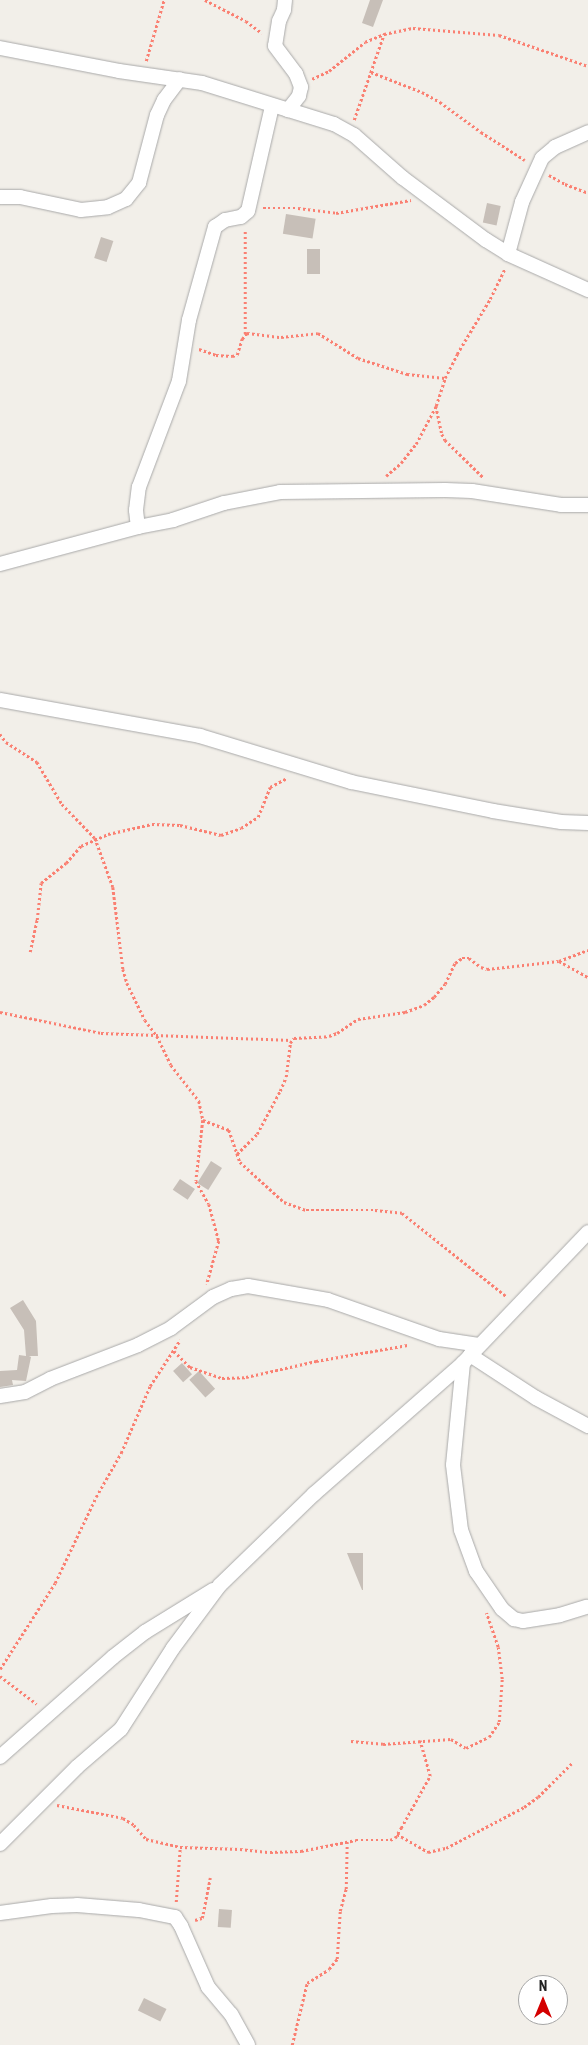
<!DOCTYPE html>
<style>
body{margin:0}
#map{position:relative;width:588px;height:2045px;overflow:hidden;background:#f2efe9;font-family:"Roboto Condensed",sans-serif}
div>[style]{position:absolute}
.building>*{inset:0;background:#c7bfb8;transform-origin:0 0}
.path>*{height:2.5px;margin-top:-1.25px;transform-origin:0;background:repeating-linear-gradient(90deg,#fa8072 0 2.5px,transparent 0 5px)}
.roads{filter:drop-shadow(0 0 1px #a9a9a9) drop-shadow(0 0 1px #a9a9a9)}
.minor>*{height:14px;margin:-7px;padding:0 7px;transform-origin:7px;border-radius:7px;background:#fff}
span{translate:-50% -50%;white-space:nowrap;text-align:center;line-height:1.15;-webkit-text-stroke:4px #fff;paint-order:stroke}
.north{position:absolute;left:518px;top:1975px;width:50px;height:50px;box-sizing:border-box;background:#fff;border:1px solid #a7a7a7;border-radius:50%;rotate:0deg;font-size:14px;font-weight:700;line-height:20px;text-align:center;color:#222}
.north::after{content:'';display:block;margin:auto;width:18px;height:22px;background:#d40000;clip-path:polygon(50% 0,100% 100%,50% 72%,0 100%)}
</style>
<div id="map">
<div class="building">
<i style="clip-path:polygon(370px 0,383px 0,373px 27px,362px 23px)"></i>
<i style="left:487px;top:203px;width:14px;height:20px;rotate:12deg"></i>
<i style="left:286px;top:214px;width:30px;height:20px;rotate:9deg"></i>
<i style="left:101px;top:237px;width:13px;height:22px;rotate:18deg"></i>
<i style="left:307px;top:249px;width:13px;height:25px"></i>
<i style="left:211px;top:1161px;width:13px;height:26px;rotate:32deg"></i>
<i style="left:180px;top:1179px;width:18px;height:13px;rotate:34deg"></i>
<i style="clip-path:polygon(23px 1300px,36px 1321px,38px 1356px,29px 1356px,31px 1357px,26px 1381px,12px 1380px,13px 1385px,0 1387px,0 1371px,17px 1370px,19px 1355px,26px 1356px,24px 1330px,10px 1308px)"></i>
<i style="left:182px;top:1363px;width:15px;height:12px;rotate:48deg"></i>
<i style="left:199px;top:1371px;width:24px;height:13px;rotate:48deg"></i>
<i style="clip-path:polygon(347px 1553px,363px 1553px,363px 1590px,362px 1590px)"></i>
<i style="left:219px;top:1909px;width:13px;height:18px;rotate:4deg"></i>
<i style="left:144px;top:1998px;width:25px;height:14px;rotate:26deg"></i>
</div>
<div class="path">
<i style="left:205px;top:0;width:46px;rotate:27.1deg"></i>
<i style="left:246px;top:21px;width:20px;rotate:37deg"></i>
<i style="left:146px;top:61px;width:64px;rotate:-73.6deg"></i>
<i style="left:371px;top:72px;width:55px;rotate:21.4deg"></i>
<i style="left:422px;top:92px;width:21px;rotate:29deg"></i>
<i style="left:440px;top:102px;width:51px;rotate:36.2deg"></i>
<i style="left:481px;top:132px;width:52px;rotate:32.5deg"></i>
<i style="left:312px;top:79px;width:19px;rotate:-25deg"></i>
<i style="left:329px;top:71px;width:46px;rotate:-38.9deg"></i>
<i style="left:365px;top:42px;width:21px;rotate:-23deg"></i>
<i style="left:384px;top:34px;width:30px;rotate:-12deg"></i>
<i style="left:413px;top:28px;width:86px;rotate:4.7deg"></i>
<i style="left:499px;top:35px;width:94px;rotate:19.2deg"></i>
<i style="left:354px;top:120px;width:91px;rotate:-70.8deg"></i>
<i style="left:549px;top:175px;width:18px;rotate:29deg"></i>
<i style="left:565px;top:184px;width:25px;rotate:21deg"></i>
<i style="left:263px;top:208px;width:35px"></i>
<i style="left:298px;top:208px;width:38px;rotate:7deg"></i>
<i style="left:336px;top:213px;width:76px;rotate:-9.8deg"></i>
<i style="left:245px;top:334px;width:103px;rotate:-90deg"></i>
<i style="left:199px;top:349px;width:18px;rotate:19deg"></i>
<i style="left:216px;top:355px;width:16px;rotate:4deg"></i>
<i style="left:232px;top:356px;width:5px;rotate:-11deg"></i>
<i style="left:237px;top:355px;width:17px;rotate:-73deg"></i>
<i style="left:242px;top:339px;width:8px;rotate:-50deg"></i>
<i style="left:247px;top:333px;width:34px;rotate:7deg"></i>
<i style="left:281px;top:337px;width:37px;rotate:-6deg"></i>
<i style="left:318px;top:333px;width:47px;rotate:32deg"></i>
<i style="left:358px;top:358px;width:52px;rotate:18.1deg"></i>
<i style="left:407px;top:374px;width:38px;rotate:6deg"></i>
<i style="left:436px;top:406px;width:29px;rotate:78deg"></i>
<i style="left:442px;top:434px;width:7px;rotate:63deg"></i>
<i style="left:445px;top:440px;width:54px;rotate:44.3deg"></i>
<i style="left:386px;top:476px;width:20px;rotate:-41deg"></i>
<i style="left:401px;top:463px;width:24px;rotate:-52deg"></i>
<i style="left:416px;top:444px;width:43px;rotate:-62.2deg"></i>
<i style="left:436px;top:406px;width:29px;rotate:-72deg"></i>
<i style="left:445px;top:378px;width:27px;rotate:-63deg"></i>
<i style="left:457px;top:354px;width:64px;rotate:-59deg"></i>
<i style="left:490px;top:299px;width:34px;rotate:-64deg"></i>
<i style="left:0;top:734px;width:10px;rotate:53deg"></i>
<i style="left:6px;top:742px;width:37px;rotate:33deg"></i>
<i style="left:37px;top:762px;width:49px;rotate:59.2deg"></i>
<i style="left:62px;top:804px;width:47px;rotate:45.9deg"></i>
<i style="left:95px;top:838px;width:52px;rotate:69.8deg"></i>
<i style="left:113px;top:887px;width:83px;rotate:83deg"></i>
<i style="left:123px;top:969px;width:15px;rotate:74deg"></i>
<i style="left:127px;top:983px;width:41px;rotate:64.1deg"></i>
<i style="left:145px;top:1020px;width:20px;rotate:53deg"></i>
<i style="left:157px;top:1036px;width:32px;rotate:64deg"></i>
<i style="left:171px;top:1065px;width:46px;rotate:52.1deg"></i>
<i style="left:199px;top:1101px;width:19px;rotate:78deg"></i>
<i style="left:203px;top:1120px;width:28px;rotate:21deg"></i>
<i style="left:229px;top:1130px;width:34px;rotate:71deg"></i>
<i style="left:240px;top:1162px;width:59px;rotate:42.3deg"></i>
<i style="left:284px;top:1202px;width:23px;rotate:20deg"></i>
<i style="left:306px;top:1210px;width:69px"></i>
<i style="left:375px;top:1210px;width:27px;rotate:6deg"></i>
<i style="left:402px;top:1213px;width:133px;rotate:38.6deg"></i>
<i style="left:30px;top:952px;width:33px;rotate:-78deg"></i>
<i style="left:37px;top:920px;width:37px;rotate:-84deg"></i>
<i style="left:41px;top:883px;width:32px;rotate:-39deg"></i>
<i style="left:66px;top:863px;width:23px;rotate:-49deg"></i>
<i style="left:81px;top:846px;width:30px;rotate:-24deg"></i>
<i style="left:108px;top:834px;width:45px;rotate:-12.8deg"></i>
<i style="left:152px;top:824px;width:28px;rotate:2deg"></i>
<i style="left:180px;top:825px;width:42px;rotate:13.7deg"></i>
<i style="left:221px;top:835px;width:21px;rotate:-19deg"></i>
<i style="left:241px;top:828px;width:20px;rotate:-33deg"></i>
<i style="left:258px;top:817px;width:32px;rotate:-68deg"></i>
<i style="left:270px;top:787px;width:19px;rotate:-28deg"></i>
<i style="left:559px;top:961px;width:33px;rotate:29deg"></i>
<i style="left:0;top:1012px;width:103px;rotate:11.7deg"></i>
<i style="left:101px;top:1033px;width:190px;rotate:2.1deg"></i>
<i style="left:203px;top:1120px;width:61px;rotate:96.5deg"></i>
<i style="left:196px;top:1181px;width:26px;rotate:61deg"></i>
<i style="left:209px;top:1204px;width:38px;rotate:75deg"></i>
<i style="left:219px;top:1241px;width:45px;rotate:105.6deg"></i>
<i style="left:237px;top:1154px;width:28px;rotate:-45deg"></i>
<i style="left:257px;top:1134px;width:49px;rotate:-61.9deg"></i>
<i style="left:280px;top:1091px;width:15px;rotate:-67deg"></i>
<i style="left:286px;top:1077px;width:34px;rotate:-83deg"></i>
<i style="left:290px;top:1043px;width:6px;rotate:-51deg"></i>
<i style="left:294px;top:1038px;width:35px;rotate:-3deg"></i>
<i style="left:329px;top:1036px;width:9px;rotate:-21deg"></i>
<i style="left:337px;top:1033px;width:25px;rotate:-34deg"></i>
<i style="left:358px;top:1019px;width:48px;rotate:-8.5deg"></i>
<i style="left:405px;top:1012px;width:20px;rotate:-20deg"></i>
<i style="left:424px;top:1005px;width:13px;rotate:-39deg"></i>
<i style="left:434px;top:997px;width:17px;rotate:-50deg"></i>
<i style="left:445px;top:984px;width:23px;rotate:-65deg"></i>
<i style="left:455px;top:963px;width:9px;rotate:-36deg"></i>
<i style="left:462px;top:958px;width:7px"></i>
<i style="left:469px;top:958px;width:15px;rotate:37deg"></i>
<i style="left:481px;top:967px;width:6px;rotate:18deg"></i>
<i style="left:487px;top:969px;width:72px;rotate:-6.3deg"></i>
<i style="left:559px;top:961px;width:31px;rotate:-21deg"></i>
<i style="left:174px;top:1351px;width:23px;rotate:45deg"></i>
<i style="left:190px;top:1367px;width:34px;rotate:19deg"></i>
<i style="left:222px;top:1378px;width:24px;rotate:-2deg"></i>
<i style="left:246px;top:1377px;width:72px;rotate:-12.9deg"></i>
<i style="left:316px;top:1361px;width:93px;rotate:-9.9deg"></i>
<i style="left:0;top:1669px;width:102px;rotate:-57.4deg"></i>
<i style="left:55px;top:1583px;width:95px;rotate:-64.5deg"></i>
<i style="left:96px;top:1497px;width:51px;rotate:-60.4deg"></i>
<i style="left:121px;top:1453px;width:73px;rotate:-66.6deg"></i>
<i style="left:150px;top:1386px;width:55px;rotate:-56.9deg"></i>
<i style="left:0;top:1676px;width:46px;rotate:37.1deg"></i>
<i style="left:351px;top:1741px;width:32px;rotate:5deg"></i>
<i style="left:383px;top:1744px;width:68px;rotate:-4.2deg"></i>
<i style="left:451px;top:1739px;width:17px;rotate:31deg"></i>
<i style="left:466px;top:1748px;width:25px;rotate:-26deg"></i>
<i style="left:489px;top:1737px;width:18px;rotate:-56deg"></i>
<i style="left:499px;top:1722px;width:43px;rotate:-86deg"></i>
<i style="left:502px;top:1679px;width:32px;rotate:-97deg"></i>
<i style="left:498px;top:1647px;width:36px;rotate:-109deg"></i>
<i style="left:57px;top:1805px;width:67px;rotate:11.1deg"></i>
<i style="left:123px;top:1818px;width:13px;rotate:32deg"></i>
<i style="left:134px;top:1825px;width:18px;rotate:49deg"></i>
<i style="left:146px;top:1839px;width:35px;rotate:13deg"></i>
<i style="left:180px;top:1847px;width:60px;rotate:1.9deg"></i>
<i style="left:240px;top:1849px;width:30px;rotate:6deg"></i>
<i style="left:270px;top:1852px;width:31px;rotate:-2deg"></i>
<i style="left:301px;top:1851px;width:56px;rotate:-11.3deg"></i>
<i style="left:356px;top:1840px;width:34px"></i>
<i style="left:390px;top:1840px;width:5px;rotate:-22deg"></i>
<i style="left:395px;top:1838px;width:12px;rotate:-59deg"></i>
<i style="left:401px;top:1828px;width:60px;rotate:-60.9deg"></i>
<i style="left:430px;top:1776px;width:37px;rotate:-106deg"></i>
<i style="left:397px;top:1834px;width:36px;rotate:30deg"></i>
<i style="left:428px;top:1852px;width:18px;rotate:-13deg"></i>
<i style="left:446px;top:1848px;width:88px;rotate:-27.7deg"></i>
<i style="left:524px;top:1807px;width:17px;rotate:-36deg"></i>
<i style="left:538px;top:1797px;width:49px;rotate:-45deg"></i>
<i style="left:176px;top:1902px;width:55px;rotate:-85.8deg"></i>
<i style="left:195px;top:1920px;width:7px;rotate:-16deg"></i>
<i style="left:202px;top:1918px;width:4px;rotate:-76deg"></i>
<i style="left:203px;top:1914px;width:37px;rotate:-79deg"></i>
<i style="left:292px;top:2045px;width:64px;rotate:-76.4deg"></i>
<i style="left:307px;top:1983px;width:26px;rotate:-32deg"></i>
<i style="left:329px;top:1969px;width:13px;rotate:-51deg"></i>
<i style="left:337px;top:1959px;width:48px;rotate:-86.4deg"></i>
<i style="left:340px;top:1911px;width:23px;rotate:-75deg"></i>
<i style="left:346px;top:1889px;width:47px;rotate:-88.8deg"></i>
</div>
<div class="roads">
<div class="minor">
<i style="left:285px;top:0;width:10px;rotate:96deg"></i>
<i style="left:284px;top:10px;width:12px;rotate:114deg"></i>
<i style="left:279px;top:21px;width:25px;rotate:99deg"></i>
<i style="left:275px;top:46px;width:35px;rotate:53deg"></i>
<i style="left:296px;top:74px;width:14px;rotate:69deg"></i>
<i style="left:301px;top:87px;width:9px;rotate:103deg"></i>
<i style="left:299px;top:96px;width:18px;rotate:128deg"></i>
<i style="left:0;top:48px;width:121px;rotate:10.9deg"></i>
<i style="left:119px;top:71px;width:84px;rotate:8.2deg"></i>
<i style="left:202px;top:83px;width:138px;rotate:17.3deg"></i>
<i style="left:334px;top:124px;width:23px;rotate:29deg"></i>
<i style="left:354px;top:135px;width:65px;rotate:41.3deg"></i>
<i style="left:403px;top:178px;width:104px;rotate:36.8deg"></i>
<i style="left:486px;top:240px;width:26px;rotate:32deg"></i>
<i style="left:508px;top:254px;width:88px;rotate:24.2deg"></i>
<i style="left:0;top:197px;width:20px"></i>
<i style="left:20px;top:197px;width:62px;rotate:12deg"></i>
<i style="left:81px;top:210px;width:27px;rotate:-6deg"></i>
<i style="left:108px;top:207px;width:20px;rotate:-24deg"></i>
<i style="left:126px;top:199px;width:21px;rotate:-51deg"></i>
<i style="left:139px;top:183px;width:70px;rotate:-75.2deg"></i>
<i style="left:157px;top:115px;width:17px;rotate:-65deg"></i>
<i style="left:164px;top:100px;width:26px;rotate:-53deg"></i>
<i style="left:508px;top:254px;width:54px;rotate:-74.9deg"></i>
<i style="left:522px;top:202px;width:48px;rotate:-65.6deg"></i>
<i style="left:542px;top:158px;width:17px;rotate:-40deg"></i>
<i style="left:555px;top:147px;width:36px;rotate:-24deg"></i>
<i style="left:138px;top:527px;width:17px;rotate:-97deg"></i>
<i style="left:136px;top:510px;width:23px;rotate:-83deg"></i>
<i style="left:139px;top:487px;width:113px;rotate:-69.3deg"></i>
<i style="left:179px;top:381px;width:62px;rotate:-80.7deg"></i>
<i style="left:189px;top:320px;width:97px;rotate:-74.4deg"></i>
<i style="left:215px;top:227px;width:12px;rotate:-35deg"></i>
<i style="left:225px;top:220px;width:16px;rotate:-11deg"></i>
<i style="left:241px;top:217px;width:9px;rotate:-41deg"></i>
<i style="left:248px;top:211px;width:108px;rotate:-77.1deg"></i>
<i style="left:0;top:564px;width:143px;rotate:-15deg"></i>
<i style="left:138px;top:527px;width:36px;rotate:-11deg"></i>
<i style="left:173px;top:520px;width:54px;rotate:-18.4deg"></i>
<i style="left:224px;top:503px;width:57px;rotate:-11.1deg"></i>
<i style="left:280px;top:492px;width:165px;rotate:-0.7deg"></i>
<i style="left:445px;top:490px;width:27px;rotate:2deg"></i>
<i style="left:472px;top:491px;width:90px;rotate:8.9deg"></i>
<i style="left:561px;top:505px;width:27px"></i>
<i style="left:0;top:700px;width:203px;rotate:10.2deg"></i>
<i style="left:200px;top:736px;width:158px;rotate:16.9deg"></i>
<i style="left:351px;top:782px;width:145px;rotate:11.5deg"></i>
<i style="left:493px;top:811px;width:69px;rotate:9.2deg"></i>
<i style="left:561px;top:822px;width:27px;rotate:2deg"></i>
<i style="left:470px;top:1355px;width:79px;rotate:33.1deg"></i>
<i style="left:536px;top:1398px;width:59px;rotate:28.3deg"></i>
<i style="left:463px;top:1363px;width:102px;rotate:95.6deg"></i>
<i style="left:453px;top:1465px;width:65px;rotate:83deg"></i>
<i style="left:461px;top:1530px;width:44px;rotate:69.9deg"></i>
<i style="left:476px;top:1571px;width:46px;rotate:55.6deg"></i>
<i style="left:502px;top:1609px;width:16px;rotate:40deg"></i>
<i style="left:514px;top:1619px;width:9px;rotate:13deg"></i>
<i style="left:523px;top:1621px;width:37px;rotate:-9deg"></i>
<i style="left:560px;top:1615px;width:28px;rotate:-17deg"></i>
<i style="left:0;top:1396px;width:25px;rotate:-9deg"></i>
<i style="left:25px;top:1392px;width:28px;rotate:-27deg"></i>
<i style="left:50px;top:1379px;width:94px;rotate:-21.1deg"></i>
<i style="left:138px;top:1345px;width:37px;rotate:-27deg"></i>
<i style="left:171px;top:1328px;width:52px;rotate:-36.4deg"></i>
<i style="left:213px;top:1297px;width:20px;rotate:-24deg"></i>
<i style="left:231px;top:1289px;width:17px;rotate:-10deg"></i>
<i style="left:248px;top:1286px;width:81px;rotate:9.9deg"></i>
<i style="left:328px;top:1300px;width:118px;rotate:19.4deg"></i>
<i style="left:439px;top:1339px;width:40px;rotate:8.5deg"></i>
<i style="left:0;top:1757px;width:151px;rotate:-41.5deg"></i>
<i style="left:113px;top:1657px;width:41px;rotate:-38deg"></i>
<i style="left:145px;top:1632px;width:80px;rotate:-31.7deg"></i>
<i style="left:0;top:1844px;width:109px;rotate:-45deg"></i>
<i style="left:77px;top:1767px;width:58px;rotate:-40.8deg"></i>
<i style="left:121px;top:1729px;width:96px;rotate:-57.3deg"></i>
<i style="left:173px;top:1648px;width:79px;rotate:-53.3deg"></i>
<i style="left:220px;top:1585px;width:131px;rotate:-44.1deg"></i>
<i style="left:314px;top:1494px;width:198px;rotate:-41.3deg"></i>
<i style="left:463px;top:1363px;width:181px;rotate:-46.3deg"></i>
<i style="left:0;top:1913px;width:52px;rotate:-7.7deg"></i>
<i style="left:52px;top:1906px;width:25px;rotate:-2deg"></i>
<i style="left:77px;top:1905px;width:62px;rotate:4.6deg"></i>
<i style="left:139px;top:1910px;width:37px;rotate:11deg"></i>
<i style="left:175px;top:1917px;width:11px;rotate:56deg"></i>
<i style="left:181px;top:1926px;width:67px;rotate:66.1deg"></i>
<i style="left:208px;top:1987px;width:35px;rotate:50deg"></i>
<i style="left:231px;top:2014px;width:35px;rotate:61deg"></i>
</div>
</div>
<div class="north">N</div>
</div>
